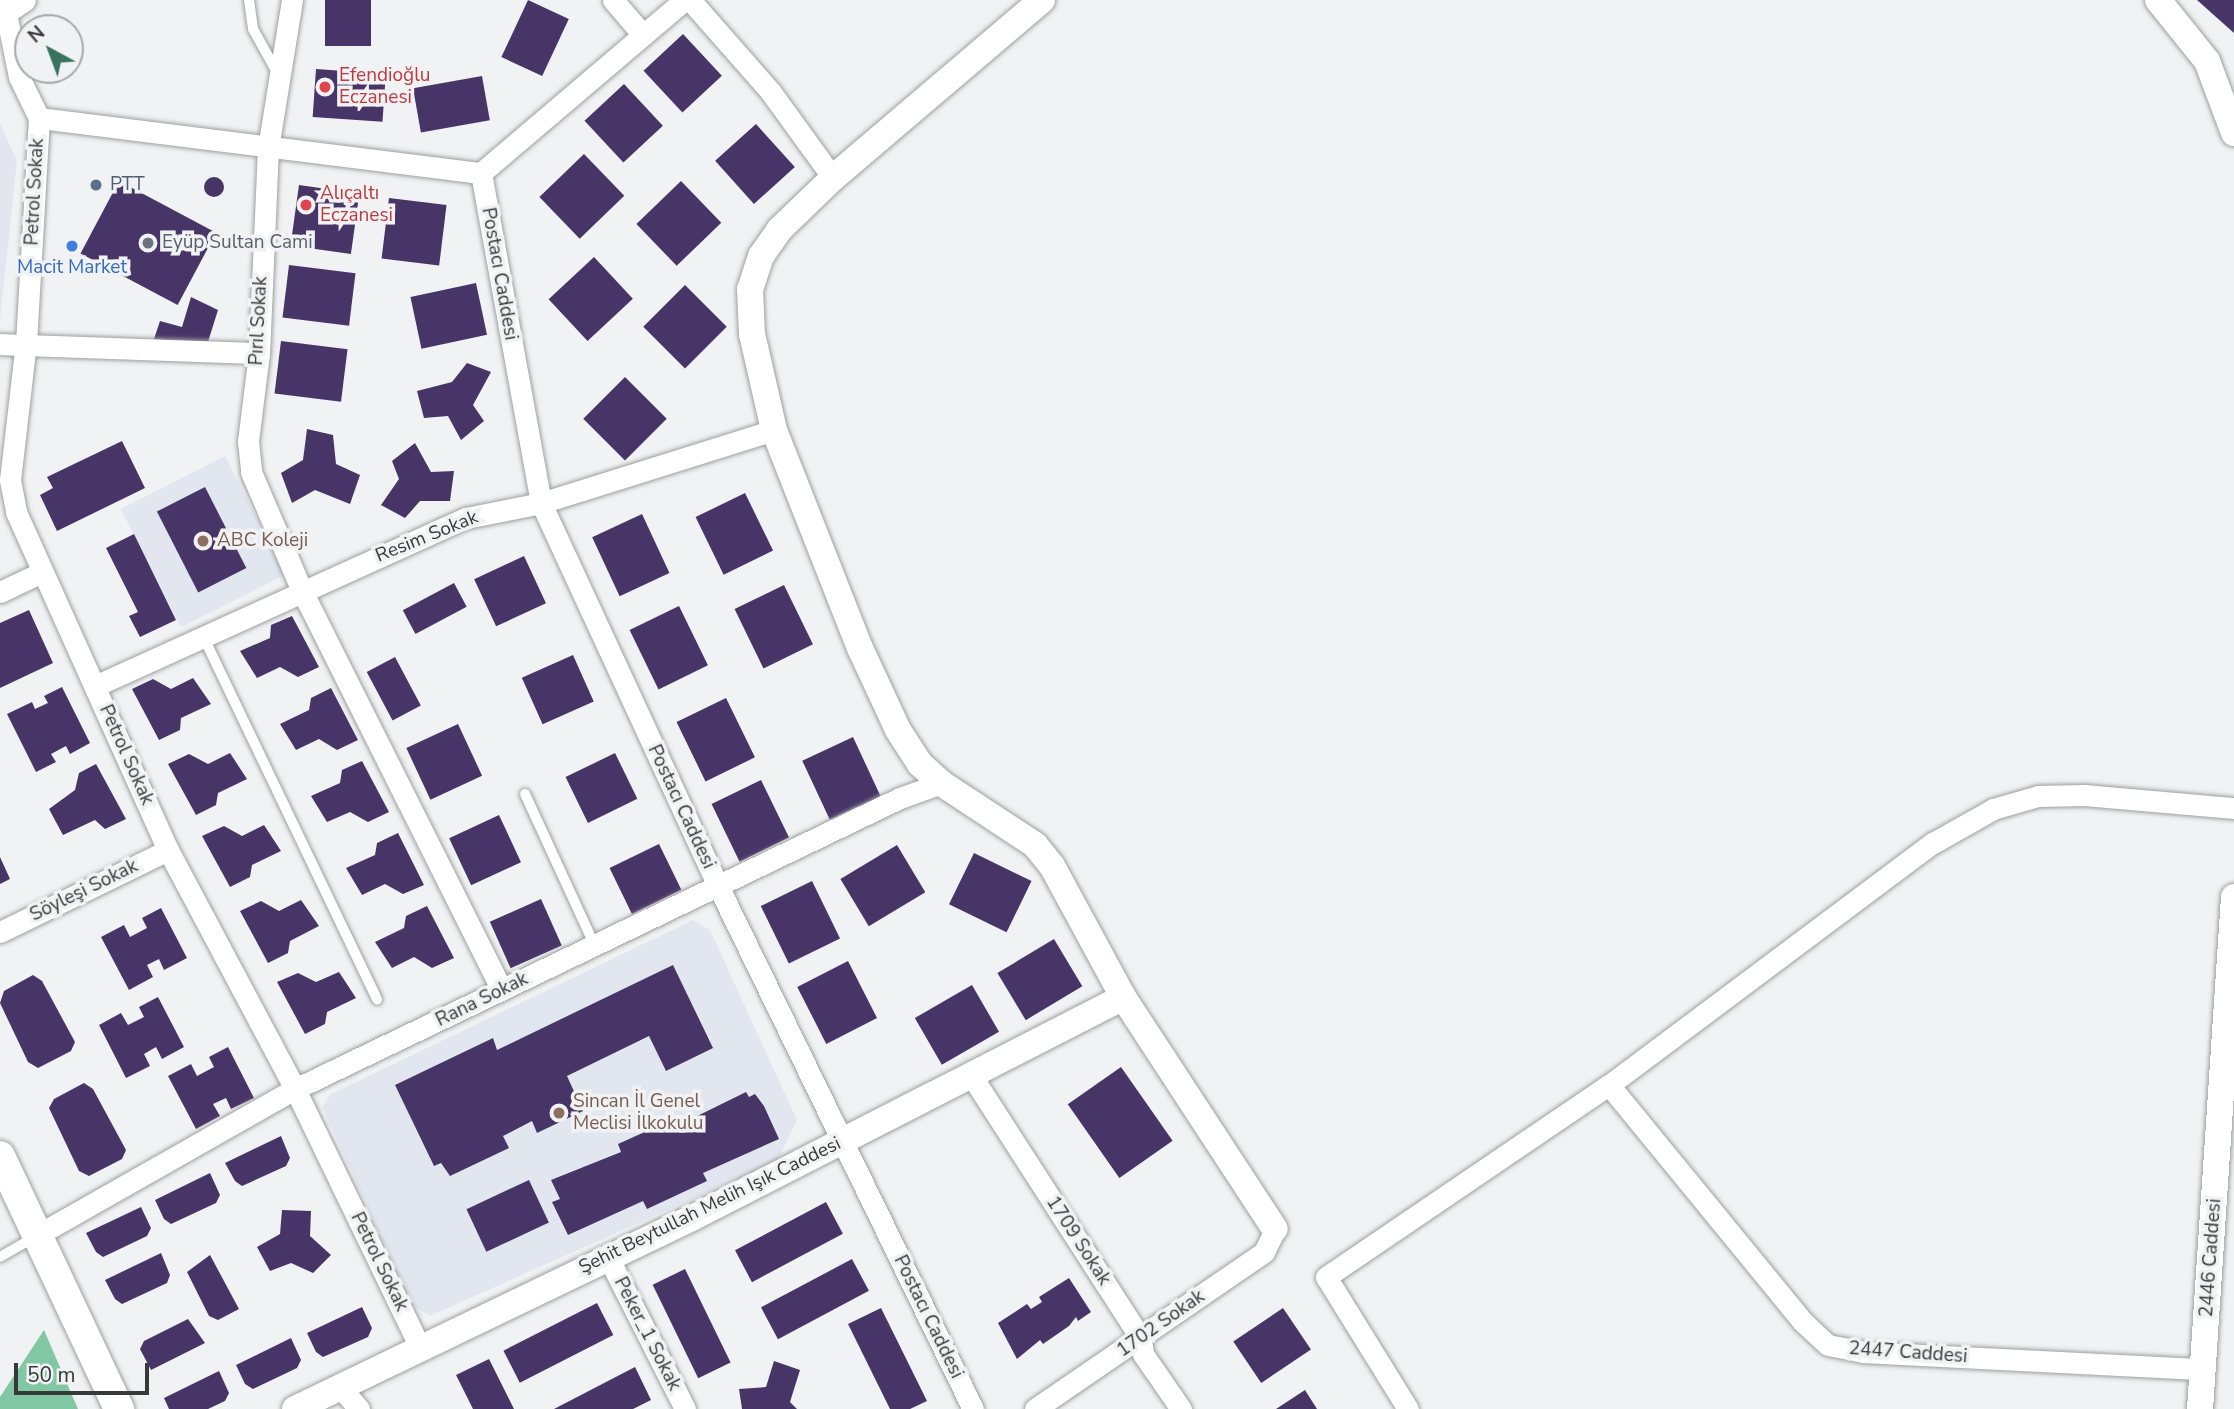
<!DOCTYPE html>
<meta charset="utf-8">
<style>
body{margin:0}
#map{position:relative;width:2234px;height:1409px;overflow:hidden;background:#f1f2f3;font-family:"Nunito Sans",sans-serif}
div>[style]{position:absolute}
.built>*{inset:0;background:#e2e7ef;transform-origin:0 0}
.forest>*{inset:0;background:#82c7a3}
.building>*{inset:0;background:#483568;transform-origin:0 0}
.round{border-radius:50%}
.roads{filter:drop-shadow(0 0 2px #9e9fa0) drop-shadow(0 0 2px #9e9fa0)}
.service>*{height:10px;margin:-5px;padding:0 5px;transform-origin:5px;border-radius:5px;background:#fff}
.minor>*{height:21px;margin:-10.5px;padding:0 10.5px;transform-origin:10.5px;border-radius:10.5px;background:#fff}
.tertiary>*{height:26px;margin:-13px;padding:0 13px;transform-origin:13px;border-radius:13px;background:#fff}
.secondary>*{height:30px;margin:-15px;padding:0 15px;transform-origin:15px;border-radius:15px;background:#fff}
.dots>*{width:19px;height:19px;translate:-50% -50%;box-sizing:border-box;border:4px solid #f1f2f3;border-radius:50%}
span{translate:-50% -50%;white-space:nowrap;text-align:center;line-height:1.15;-webkit-text-stroke:7px #f1f2f3;paint-order:stroke}
.health-label{font-size:19px;color:#be3a42}
.left{translate:0 -50%;text-align:left}
.service-label{font-size:19px;color:#4e5e75}
.street-label{font-size:19px;color:#383939}
.worship-label{font-size:19px;color:#5b616d}
.shop-label{font-size:19px;color:#366cbe}
.education-label{font-size:19px;color:#785e54}
.north{position:absolute;left:14px;top:14px;width:70px;height:70px;box-sizing:border-box;background:#f1f2f3;border:2px solid #a7a8a9;border-radius:50%;rotate:319deg;font-size:19px;font-weight:700;line-height:28px;text-align:center;color:#383939}
.north::after{content:'';display:block;margin:auto;width:24px;height:32px;background:#37735d;clip-path:polygon(50% 0,100% 100%,50% 72%,0 100%)}
.scale{position:absolute;left:14px;top:1363px;width:135px;height:32px;box-sizing:border-box;border:4px solid #383939;border-top:0;padding-left:9px;font-size:21px;line-height:24px;white-space:nowrap;color:#383939;-webkit-text-stroke:5px #f1f2f3;paint-order:stroke}
</style>
<div id="map">
<div class="built">
<i style="clip-path:polygon(0 124px,17px 161px,0 320px)"></i>
<i style="left:225px;top:456px;width:133px;height:117px;rotate:63deg"></i>
<i style="clip-path:polygon(693px 920px,710px 930px,797px 1120px,777px 1161px,430px 1316px,413px 1306px,322px 1107px,331px 1094px)"></i>
</div>
<div class="forest">
<i style="clip-path:polygon(44px 1330px,78px 1409px,0 1409px,0 1397px)"></i>
</div>
<div class="building">
<i style="left:325px;top:0;width:46px;height:46px"></i>
<i style="left:528px;top:0;width:45px;height:63px;rotate:25deg"></i>
<i style="clip-path:polygon(2197px 0,2234px 0,2234px 33px)"></i>
<i style="left:683px;top:34px;width:57px;height:54px;rotate:47deg"></i>
<i style="left:316px;top:69px;width:70px;height:48px;rotate:4deg"></i>
<i style="left:482px;top:76px;width:45px;height:70px;rotate:80deg"></i>
<i style="left:624px;top:84px;width:57px;height:54px;rotate:47deg"></i>
<i style="left:756px;top:124px;width:58px;height:55px;rotate:48deg"></i>
<i style="left:584px;top:154px;width:58px;height:62px;rotate:46deg"></i>
<i class="round" style="left:204px;top:177px;width:20px;height:20px"></i>
<i style="left:119px;top:181px;width:110px;height:82px;rotate:28deg"></i>
<i style="left:681px;top:181px;width:58px;height:62px;rotate:46deg"></i>
<i style="left:299px;top:185px;width:61px;height:61px;rotate:8deg"></i>
<i style="left:389px;top:198px;width:58px;height:61px;rotate:7deg"></i>
<i style="left:594px;top:257px;width:57px;height:62px;rotate:47deg"></i>
<i style="left:289px;top:265px;width:67px;height:53px;rotate:7deg"></i>
<i style="left:476px;top:283px;width:53px;height:67px;rotate:78deg"></i>
<i style="left:685px;top:285px;width:59px;height:59px;rotate:45deg"></i>
<i style="clip-path:polygon(191px 297px,218px 310px,207px 345px,154px 339px,160px 321px,182px 327px)"></i>
<i style="left:281px;top:341px;width:67px;height:53px;rotate:7deg"></i>
<i style="clip-path:polygon(467px 363px,491px 372px,473px 405px,484px 421px,461px 440px,448px 416px,424px 418px,417px 391px,452px 382px)"></i>
<i style="left:625px;top:377px;width:59px;height:59px;rotate:45deg"></i>
<i style="clip-path:polygon(307px 429px,333px 435px,336px 464px,360px 475px,350px 504px,315px 490px,292px 503px,281px 473px,303px 460px)"></i>
<i style="clip-path:polygon(122px 441px,145px 488px,57px 531px,40px 495px,53px 488px,47px 477px)"></i>
<i style="clip-path:polygon(415px 443px,431px 472px,454px 471px,450px 501px,420px 501px,405px 518px,381px 505px,399px 479px,392px 461px)"></i>
<i style="left:205px;top:487px;width:91px;height:54px;rotate:63deg"></i>
<i style="left:745px;top:493px;width:64px;height:55px;rotate:64deg"></i>
<i style="left:642px;top:514px;width:65px;height:55px;rotate:65deg"></i>
<i style="clip-path:polygon(134px 534px,176px 620px,140px 637px,129px 616px,138px 612px,106px 548px)"></i>
<i style="left:524px;top:556px;width:52px;height:55px;rotate:65deg"></i>
<i style="left:454px;top:583px;width:27px;height:58px;rotate:62deg"></i>
<i style="left:784px;top:585px;width:66px;height:55px;rotate:64deg"></i>
<i style="left:679px;top:606px;width:66px;height:55px;rotate:64deg"></i>
<i style="clip-path:polygon(29px 610px,53px 663px,0 688px,0 623px)"></i>
<i style="clip-path:polygon(292px 616px,319px 667px,298px 677px,280px 667px,257px 678px,240px 651px,270px 638px,271px 625px)"></i>
<i style="left:573px;top:655px;width:51px;height:56px;rotate:66deg"></i>
<i style="left:395px;top:657px;width:55px;height:32px;rotate:62deg"></i>
<i style="clip-path:polygon(193px 678px,211px 704px,181px 718px,180px 730px,159px 740px,132px 689px,153px 679px,171px 689px)"></i>
<i style="clip-path:polygon(62px 687px,90px 743px,70px 754px,66px 746px,51px 754px,56px 762px,36px 772px,7px 714px,32px 702px,35px 709px,48px 703px,44px 696px)"></i>
<i style="clip-path:polygon(331px 688px,358px 740px,337px 750px,319px 739px,296px 750px,280px 724px,309px 710px,311px 698px)"></i>
<i style="left:726px;top:698px;width:66px;height:55px;rotate:64deg"></i>
<i style="left:458px;top:724px;width:57px;height:57px;rotate:65deg"></i>
<i style="left:853px;top:737px;width:65px;height:56px;rotate:65deg"></i>
<i style="clip-path:polygon(230px 753px,247px 779px,218px 793px,216px 805px,196px 815px,168px 764px,189px 754px,208px 764px)"></i>
<i style="left:615px;top:753px;width:51px;height:55px;rotate:64deg"></i>
<i style="clip-path:polygon(362px 761px,389px 812px,368px 822px,350px 812px,327px 822px,311px 796px,340px 783px,342px 770px)"></i>
<i style="clip-path:polygon(96px 764px,126px 819px,105px 829px,95px 820px,63px 835px,49px 809px,75px 790px,79px 773px)"></i>
<i style="left:761px;top:780px;width:64px;height:55px;rotate:64deg"></i>
<i style="left:499px;top:815px;width:52px;height:55px;rotate:65deg"></i>
<i style="clip-path:polygon(264px 825px,281px 851px,252px 865px,250px 877px,230px 887px,202px 836px,224px 826px,242px 836px)"></i>
<i style="clip-path:polygon(398px 833px,424px 885px,403px 894px,385px 884px,362px 895px,346px 868px,375px 855px,377px 843px)"></i>
<i style="left:659px;top:844px;width:51px;height:55px;rotate:64deg"></i>
<i style="left:897px;top:845px;width:55px;height:66px;rotate:59deg"></i>
<i style="left:974px;top:853px;width:64px;height:57px;rotate:26deg"></i>
<i style="clip-path:polygon(0 857px,10px 879px,0 884px)"></i>
<i style="left:812px;top:881px;width:64px;height:57px;rotate:64deg"></i>
<i style="left:541px;top:899px;width:51px;height:56px;rotate:66deg"></i>
<i style="clip-path:polygon(301px 900px,319px 926px,290px 941px,288px 953px,268px 963px,240px 911px,261px 901px,279px 911px)"></i>
<i style="clip-path:polygon(427px 906px,454px 958px,432px 968px,414px 957px,392px 968px,375px 942px,404px 928px,406px 916px)"></i>
<i style="clip-path:polygon(161px 908px,187px 958px,164px 970px,159px 959px,147px 965px,153px 977px,129px 990px,101px 937px,124px 925px,130px 937px,147px 928px,142px 918px)"></i>
<i style="left:1054px;top:939px;width:55px;height:66px;rotate:59deg"></i>
<i style="left:848px;top:961px;width:64px;height:57px;rotate:63deg"></i>
<i style="clip-path:polygon(673px 965px,713px 1048px,666px 1071px,649px 1036px,567px 1076px,583px 1111px,537px 1133px,532px 1121px,503px 1136px,509px 1148px,450px 1176px,441px 1163px,434px 1166px,395px 1085px,493px 1038px,497px 1050px)"></i>
<i style="clip-path:polygon(339px 972px,356px 998px,327px 1012px,325px 1024px,305px 1034px,277px 982px,298px 973px,316px 982px)"></i>
<i style="clip-path:polygon(33px 975px,42px 981px,75px 1042px,71px 1051px,38px 1068px,28px 1062px,0 1003px,4px 991px)"></i>
<i style="left:972px;top:985px;width:54px;height:66px;rotate:60deg"></i>
<i style="clip-path:polygon(158px 997px,184px 1047px,162px 1059px,156px 1047px,144px 1054px,150px 1066px,126px 1078px,99px 1025px,121px 1013px,128px 1025px,144px 1017px,139px 1007px)"></i>
<i style="clip-path:polygon(228px 1047px,254px 1098px,231px 1109px,226px 1098px,213px 1104px,220px 1116px,196px 1129px,168px 1076px,191px 1064px,197px 1076px,214px 1067px,209px 1057px)"></i>
<i style="left:1121px;top:1067px;width:90px;height:65px;rotate:55deg"></i>
<i style="clip-path:polygon(84px 1083px,93px 1089px,126px 1150px,122px 1159px,89px 1176px,79px 1171px,49px 1108px,54px 1099px)"></i>
<i style="clip-path:polygon(746px 1092px,749px 1097px,755px 1094px,764px 1106px,779px 1139px,703px 1173px,707px 1181px,647px 1209px,643px 1201px,568px 1235px,552px 1202px,560px 1199px,551px 1180px,621px 1152px,618px 1144px,678px 1117px,681px 1124px)"></i>
<i style="clip-path:polygon(281px 1136px,290px 1158px,286px 1166px,242px 1186px,235px 1181px,225px 1163px)"></i>
<i style="clip-path:polygon(210px 1173px,220px 1195px,216px 1203px,171px 1224px,164px 1219px,155px 1200px)"></i>
<i style="left:529px;top:1180px;width:47px;height:69px;rotate:65deg"></i>
<i style="left:826px;top:1202px;width:36px;height:103px;rotate:62deg"></i>
<i style="clip-path:polygon(141px 1207px,151px 1228px,147px 1236px,103px 1257px,96px 1252px,86px 1233px)"></i>
<i style="clip-path:polygon(282px 1210px,311px 1211px,310px 1236px,331px 1255px,313px 1273px,291px 1263px,270px 1271px,257px 1247px,280px 1234px)"></i>
<i style="clip-path:polygon(161px 1253px,170px 1275px,167px 1283px,122px 1304px,115px 1299px,105px 1280px)"></i>
<i style="clip-path:polygon(210px 1255px,239px 1309px,218px 1320px,209px 1316px,187px 1272px)"></i>
<i style="left:852px;top:1259px;width:36px;height:103px;rotate:62deg"></i>
<i style="left:685px;top:1269px;width:104px;height:36px;rotate:64deg"></i>
<i style="clip-path:polygon(1069px 1278px,1091px 1312px,1078px 1321px,1076px 1317px,1069px 1326px,1043px 1344px,1040px 1340px,1017px 1359px,998px 1323px,1027px 1304px,1031px 1309px,1042px 1302px,1039px 1297px)"></i>
<i style="left:597px;top:1303px;width:36px;height:105px;rotate:63deg"></i>
<i style="clip-path:polygon(362px 1307px,372px 1328px,368px 1337px,323px 1357px,316px 1352px,307px 1333px)"></i>
<i style="clip-path:polygon(881px 1308px,927px 1401px,910px 1409px,890px 1409px,848px 1324px)"></i>
<i style="left:1283px;top:1308px;width:50px;height:60px;rotate:56deg"></i>
<i style="clip-path:polygon(188px 1319px,205px 1343px,151px 1370px,140px 1349px,144px 1341px)"></i>
<i style="clip-path:polygon(291px 1338px,301px 1360px,297px 1368px,253px 1389px,245px 1384px,236px 1365px)"></i>
<i style="clip-path:polygon(489px 1359px,514px 1409px,473px 1409px,456px 1375px)"></i>
<i style="clip-path:polygon(774px 1361px,800px 1370px,790px 1402px,797px 1409px,742px 1409px,739px 1389px,766px 1387px)"></i>
<i style="clip-path:polygon(635px 1367px,651px 1400px,633px 1409px,554px 1409px)"></i>
<i style="clip-path:polygon(219px 1371px,229px 1393px,225px 1401px,208px 1409px,169px 1409px,164px 1398px)"></i>
<i style="clip-path:polygon(1305px 1390px,1317px 1409px,1276px 1409px)"></i>
</div>
<div class="roads">
<div class="service">
<i style="left:249px;top:0;width:29px;rotate:82deg"></i>
<i style="left:253px;top:29px;width:51px;rotate:60.9deg"></i>
<i style="left:203px;top:636px;width:403px;rotate:64.4deg"></i>
<i style="left:525px;top:794px;width:167px;rotate:65.3deg"></i>
<i style="left:0;top:1257px;width:39px;rotate:-30deg"></i>
</div>
<div class="minor">
<i style="left:292px;top:0;width:150px;rotate:99.2deg"></i>
<i style="left:268px;top:148px;width:205px;rotate:92.5deg"></i>
<i style="left:259px;top:353px;width:89px;rotate:97.1deg"></i>
<i style="left:248px;top:441px;width:31px;rotate:84deg"></i>
<i style="left:251px;top:472px;width:129px;rotate:66.8deg"></i>
<i style="left:302px;top:591px;width:446px;rotate:63.4deg"></i>
<i style="left:613px;top:0;width:46px;rotate:49.4deg"></i>
<i style="left:690px;top:0;width:121px;rotate:48.7deg"></i>
<i style="left:770px;top:91px;width:107px;rotate:54.1deg"></i>
<i style="left:0;top:4px;width:11px;rotate:56deg"></i>
<i style="left:6px;top:13px;width:65px;rotate:78.5deg"></i>
<i style="left:19px;top:77px;width:46px;rotate:64deg"></i>
<i style="left:39px;top:118px;width:224px;rotate:93.3deg"></i>
<i style="left:26px;top:342px;width:139px;rotate:96.6deg"></i>
<i style="left:10px;top:480px;width:33px;rotate:79deg"></i>
<i style="left:16px;top:512px;width:371px;rotate:65.8deg"></i>
<i style="left:168px;top:850px;width:271px;rotate:62deg"></i>
<i style="left:295px;top:1089px;width:288px;rotate:64.2deg"></i>
<i style="left:0;top:17px;width:30px;rotate:-34deg"></i>
<i style="left:39px;top:118px;width:445px;rotate:7.1deg"></i>
<i style="left:481px;top:173px;width:267px;rotate:-40.4deg"></i>
<i style="left:481px;top:173px;width:335px;rotate:79.7deg"></i>
<i style="left:541px;top:503px;width:424px;rotate:65.2deg"></i>
<i style="left:719px;top:888px;width:580px;rotate:64.01deg"></i>
<i style="left:0;top:344px;width:259px;rotate:2deg"></i>
<i style="left:0;top:592px;width:44px;rotate:-25.4deg"></i>
<i style="left:95px;top:686px;width:407px;rotate:-24.4deg"></i>
<i style="left:466px;top:518px;width:76px;rotate:-11.3deg"></i>
<i style="left:541px;top:503px;width:244px;rotate:-17.4deg"></i>
<i style="left:0;top:932px;width:187px;rotate:-26deg"></i>
<i style="left:971px;top:1075px;width:314px;rotate:57.2deg"></i>
<i style="left:1141px;top:1339px;width:15px;rotate:82deg"></i>
<i style="left:1143px;top:1354px;width:67px;rotate:55.4deg"></i>
<i style="left:1609px;top:1085px;width:305px;rotate:50.7deg"></i>
<i style="left:1802px;top:1321px;width:35px;rotate:43deg"></i>
<i style="left:1828px;top:1345px;width:36px;rotate:11deg"></i>
<i style="left:1863px;top:1352px;width:340px;rotate:2.9deg"></i>
<i style="left:34px;top:1237px;width:300px;rotate:-29.6deg"></i>
<i style="left:295px;top:1089px;width:671px;rotate:-25.69deg"></i>
<i style="left:900px;top:798px;width:44px;rotate:-20.1deg"></i>
<i style="left:609px;top:1259px;width:168px;rotate:63.1deg"></i>
<i style="left:340px;top:1387px;width:29px;rotate:49deg"></i>
<i style="left:1035px;top:1409px;width:278px;rotate:-34.4deg"></i>
<i style="left:1264px;top:1252px;width:25px;rotate:-64deg"></i>
<i style="left:1408px;top:1409px;width:155px;rotate:-121.8deg"></i>
<i style="left:1326px;top:1277px;width:342px;rotate:-34.2deg"></i>
<i style="left:1609px;top:1085px;width:404px;rotate:-36.8deg"></i>
<i style="left:1933px;top:843px;width:69px;rotate:-29.5deg"></i>
<i style="left:1993px;top:809px;width:47px;rotate:-16.1deg"></i>
<i style="left:2038px;top:796px;width:46px;rotate:-1.2deg"></i>
<i style="left:2084px;top:795px;width:151px;rotate:5deg"></i>
</div>
<div class="tertiary">
<i style="left:1042px;top:0;width:275px;rotate:139.6deg"></i>
<i style="left:833px;top:178px;width:74px;rotate:136.1deg"></i>
<i style="left:780px;top:229px;width:33px;rotate:125deg"></i>
<i style="left:761px;top:256px;width:35px;rotate:108deg"></i>
<i style="left:750px;top:289px;width:45px;rotate:87.5deg"></i>
<i style="left:752px;top:334px;width:98px;rotate:77.1deg"></i>
<i style="left:774px;top:430px;width:234px;rotate:68.5deg"></i>
<i style="left:860px;top:648px;width:90px;rotate:65.1deg"></i>
<i style="left:898px;top:730px;width:40px;rotate:57.1deg"></i>
<i style="left:920px;top:764px;width:28px;rotate:42deg"></i>
<i style="left:941px;top:783px;width:113px;rotate:33.4deg"></i>
<i style="left:1035px;top:845px;width:27px;rotate:51deg"></i>
<i style="left:1052px;top:866px;width:149px;rotate:61.5deg"></i>
<i style="left:1123px;top:997px;width:277px;rotate:56.8deg"></i>
<i style="left:2158px;top:0;width:78px;rotate:51.2deg"></i>
<i style="left:2207px;top:61px;width:77px;rotate:69.4deg"></i>
<i style="left:295px;top:1409px;width:441px;rotate:-25.7deg"></i>
<i style="left:692px;top:1218px;width:484px;rotate:-27.1deg"></i>
<i style="left:2200px;top:1409px;width:513px;rotate:-86.2deg"></i>
</div>
<div class="secondary">
<i style="left:0;top:1156px;width:280px;rotate:64.8deg"></i>
</div>
</div>
<div class="dots">
<i style="left:325px;top:87px;background:#e0444e"></i>
<i style="left:96px;top:185px;background:#5c6f8a"></i>
<i style="left:306px;top:205px;background:#e0444e"></i>
<i style="left:148px;top:243px;background:#6b7280"></i>
<i style="left:72px;top:246px;background:#3f7fe0"></i>
<i style="left:203px;top:541px;background:#8d6e63"></i>
<i style="left:559px;top:1113px;background:#8d6e63"></i>
</div>
<div class="health-label">
<span class="left" style="left:339px;top:87px">Efendioğlu<br>Eczanesi</span>
<span class="left" style="left:320px;top:205px">Alıçaltı<br>Eczanesi</span>
</div>
<div class="service-label">
<span class="left" style="left:110px;top:185px">PTT</span>
</div>
<div class="street-label">
<span style="left:35px;top:192px;rotate:-87deg">Petrol Sokak</span>
<span style="left:499px;top:274px;rotate:80deg">Postacı Caddesi</span>
<span style="left:259px;top:321px;rotate:-87deg">Pırıl Sokak</span>
<span style="left:427px;top:537px;rotate:-22deg">Resim Sokak</span>
<span style="left:126px;top:755px;rotate:66deg">Petrol Sokak</span>
<span style="left:681px;top:807px;rotate:65deg">Postacı Caddesi</span>
<span style="left:84px;top:891px;rotate:-26deg">Söyleşi Sokak</span>
<span style="left:482px;top:1000px;rotate:-26deg">Rana Sokak</span>
<span style="left:710px;top:1206px;rotate:-26deg">Şehit Beytullah Melih Işık Caddesi</span>
<span style="left:1078px;top:1241px;rotate:57deg">1709 Sokak</span>
<span style="left:2211px;top:1258px;rotate:-86deg">2446 Caddesi</span>
<span style="left:379px;top:1262px;rotate:64deg">Petrol Sokak</span>
<span style="left:928px;top:1317px;rotate:64deg">Postacı Caddesi</span>
<span style="left:1161px;top:1324px;rotate:-35deg">1702 Sokak</span>
<span style="left:647px;top:1334px;rotate:63deg">Peker_1 Sokak</span>
<span style="left:1908px;top:1353px;rotate:4deg">2447 Caddesi</span>
</div>
<div class="worship-label">
<span class="left" style="left:162px;top:243px">Eyüp Sultan Cami</span>
</div>
<div class="shop-label">
<span style="left:72px;top:268px">Macit Market</span>
</div>
<div class="education-label">
<span class="left" style="left:217px;top:541px">ABC Koleji</span>
<span class="left" style="left:573px;top:1113px">Sincan İl Genel<br>Meclisi İlkokulu</span>
</div>
<div class="north">N</div>
<div class="scale">50 m</div>
</div>
